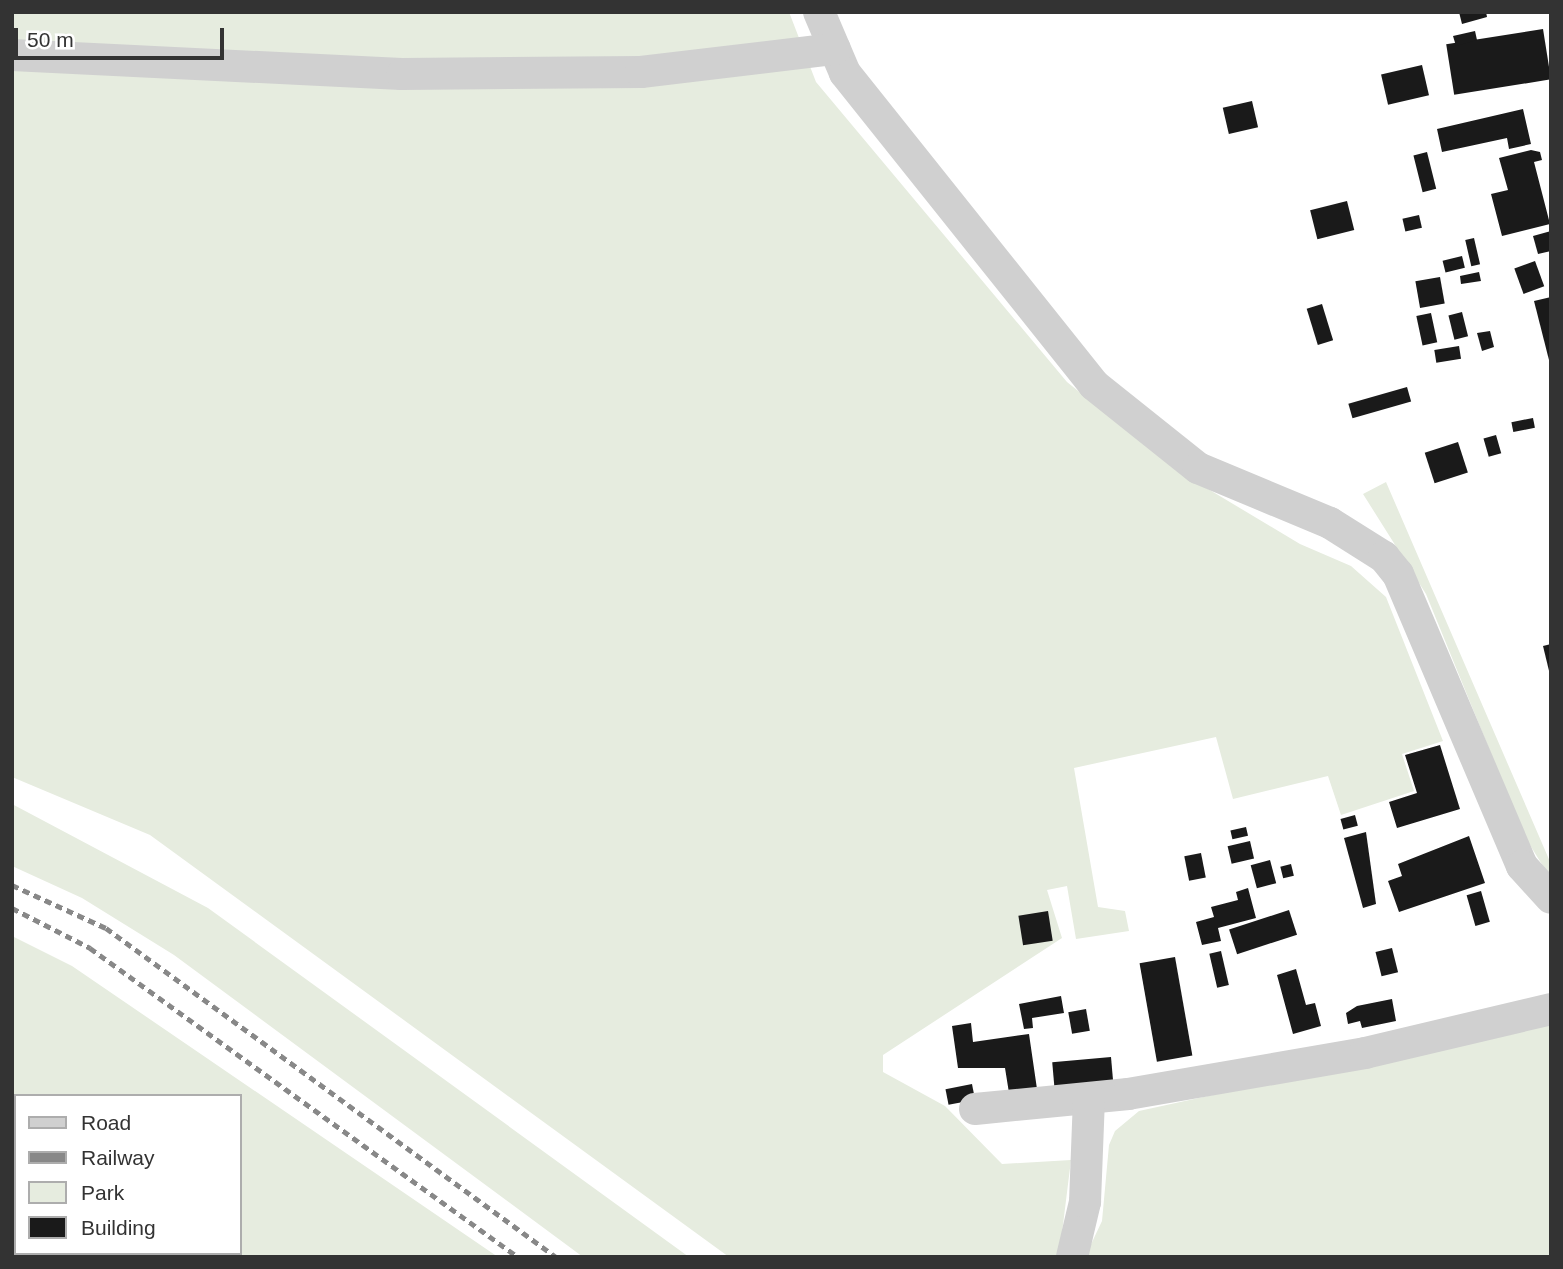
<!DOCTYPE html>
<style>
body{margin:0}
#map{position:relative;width:1563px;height:1269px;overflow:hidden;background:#fff;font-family:Helvetica,sans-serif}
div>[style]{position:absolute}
.green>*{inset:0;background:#e6ecdf}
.building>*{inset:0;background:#1a1a1a;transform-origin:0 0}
.minor>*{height:32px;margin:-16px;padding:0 16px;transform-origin:16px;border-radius:16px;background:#d0d0d0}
.rail>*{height:5px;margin-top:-2.5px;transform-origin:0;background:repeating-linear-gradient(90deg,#888 0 7px,transparent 0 12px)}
span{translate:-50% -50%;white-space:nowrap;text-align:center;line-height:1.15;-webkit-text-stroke:7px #fff;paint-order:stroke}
.frame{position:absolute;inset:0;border:14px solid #333;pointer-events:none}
.legend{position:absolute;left:14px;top:1094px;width:228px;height:161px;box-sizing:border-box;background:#fff;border:2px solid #adadad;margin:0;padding:9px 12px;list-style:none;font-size:21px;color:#333}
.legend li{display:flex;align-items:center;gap:14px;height:35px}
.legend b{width:35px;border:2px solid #adadad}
.scale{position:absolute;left:14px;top:28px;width:210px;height:32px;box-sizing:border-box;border:4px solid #333;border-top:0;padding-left:9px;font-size:21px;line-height:24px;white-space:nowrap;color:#333;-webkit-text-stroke:5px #fff;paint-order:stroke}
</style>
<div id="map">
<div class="green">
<i style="clip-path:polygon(12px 12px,789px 12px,816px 82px,1067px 382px,1178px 471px,1300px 544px,1351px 566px,1386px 597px,1443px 741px,1402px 754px,1414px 791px,1341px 815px,1328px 776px,1233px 799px,1216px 737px,1074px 768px,1098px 907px,1125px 911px,1129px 931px,1076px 939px,1067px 886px,1047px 890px,1062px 938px,883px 1055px,883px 1072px,945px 1106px,1002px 1164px,1071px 1160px,1059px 1257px,729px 1257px,150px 835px,12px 777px)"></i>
<i style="clip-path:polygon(1386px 482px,1551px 864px,1551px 879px,1525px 837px,1426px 594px,1363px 494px)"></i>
<i style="clip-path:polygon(12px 804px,208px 908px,689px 1257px,583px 1257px,174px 955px,82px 898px,12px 866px)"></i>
<i style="clip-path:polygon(evenodd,12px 936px,72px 966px,498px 1257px,12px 1257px,12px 936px,16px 1096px,240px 1096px,240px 1253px,16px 1253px,16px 1096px)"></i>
<i style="clip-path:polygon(1551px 1021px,1551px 1257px,1085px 1257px,1102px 1221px,1109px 1145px,1115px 1131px,1139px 1111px)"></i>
</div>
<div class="building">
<i style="clip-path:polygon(1459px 12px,1486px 12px,1487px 17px,1462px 24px)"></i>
<i style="left:1543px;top:29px;width:51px;height:98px;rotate:81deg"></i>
<i style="clip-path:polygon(1475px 31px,1477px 40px,1456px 46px,1453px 36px)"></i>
<i style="left:1422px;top:65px;width:31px;height:42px;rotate:77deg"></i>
<i style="left:1252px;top:101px;width:27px;height:30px;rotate:77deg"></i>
<i style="clip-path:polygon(1523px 109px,1531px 144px,1509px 149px,1507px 138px,1442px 152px,1437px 129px)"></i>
<i style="clip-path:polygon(1531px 150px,1540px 152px,1542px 160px,1534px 162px,1550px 224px,1502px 236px,1491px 194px,1508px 190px,1499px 158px)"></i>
<i style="left:1427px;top:152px;width:38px;height:14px;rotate:76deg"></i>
<i style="left:1347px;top:201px;width:30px;height:38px;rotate:76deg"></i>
<i style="left:1419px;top:215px;width:13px;height:17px;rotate:77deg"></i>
<i style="clip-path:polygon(1551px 231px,1551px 251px,1538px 254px,1533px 236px)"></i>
<i style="left:1474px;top:238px;width:27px;height:9px;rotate:77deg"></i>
<i style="left:1462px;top:256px;width:12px;height:20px;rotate:76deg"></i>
<i style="left:1535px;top:261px;width:27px;height:22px;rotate:70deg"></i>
<i style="clip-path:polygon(1479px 272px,1481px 281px,1461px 284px,1460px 276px)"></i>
<i style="left:1440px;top:277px;width:27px;height:25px;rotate:80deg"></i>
<i style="clip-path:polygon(1551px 297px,1551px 364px,1550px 364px,1534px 301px)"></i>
<i style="left:1322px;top:304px;width:38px;height:16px;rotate:73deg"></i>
<i style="left:1462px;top:312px;width:25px;height:14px;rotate:76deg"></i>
<i style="left:1431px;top:313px;width:30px;height:15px;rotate:78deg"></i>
<i style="clip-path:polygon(1490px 331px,1494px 347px,1482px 351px,1477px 333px)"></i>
<i style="left:1459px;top:346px;width:13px;height:25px;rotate:81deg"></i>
<i style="left:1407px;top:387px;width:15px;height:61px;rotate:74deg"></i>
<i style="left:1533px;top:418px;width:10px;height:22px;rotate:79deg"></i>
<i style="left:1496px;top:435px;width:19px;height:13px;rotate:74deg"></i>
<i style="left:1458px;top:442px;width:32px;height:35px;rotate:72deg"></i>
<i style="clip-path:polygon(1551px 644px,1551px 675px,1550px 675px,1543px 646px)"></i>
<i style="clip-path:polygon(1440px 745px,1460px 809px,1397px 828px,1389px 802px,1417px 793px,1405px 755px)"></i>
<i style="left:1355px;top:815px;width:11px;height:15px;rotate:75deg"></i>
<i style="left:1246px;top:827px;width:9px;height:16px;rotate:77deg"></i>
<i style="clip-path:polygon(1366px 832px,1376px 904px,1363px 908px,1344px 838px)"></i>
<i style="clip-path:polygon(1469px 836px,1485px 883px,1399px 912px,1388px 881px,1402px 876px,1398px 864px)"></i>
<i style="left:1250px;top:841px;width:18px;height:23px;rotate:77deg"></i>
<i style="left:1201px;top:853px;width:25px;height:17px;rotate:79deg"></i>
<i style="left:1270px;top:860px;width:24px;height:20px;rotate:75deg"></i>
<i style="left:1291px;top:864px;width:12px;height:11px;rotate:76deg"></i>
<i style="clip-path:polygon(1248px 888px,1256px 918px,1218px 928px,1221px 941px,1202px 945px,1196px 922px,1214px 917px,1211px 907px,1238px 900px,1236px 892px)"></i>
<i style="left:1481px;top:891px;width:32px;height:15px;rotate:74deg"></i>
<i style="left:1289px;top:910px;width:26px;height:63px;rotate:72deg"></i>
<i style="left:1048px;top:911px;width:30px;height:30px;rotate:81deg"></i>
<i style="left:1392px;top:948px;width:25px;height:17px;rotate:76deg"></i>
<i style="left:1221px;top:951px;width:35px;height:12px;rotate:77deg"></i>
<i style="left:1175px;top:957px;width:100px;height:36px;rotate:80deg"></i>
<i style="clip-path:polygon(1296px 969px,1306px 1005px,1315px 1003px,1321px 1026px,1293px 1034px,1277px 975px)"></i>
<i style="clip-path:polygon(1061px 996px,1064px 1013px,1032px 1018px,1033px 1028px,1024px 1029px,1019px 1004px)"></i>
<i style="clip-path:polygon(1392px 999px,1396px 1021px,1362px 1028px,1360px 1021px,1348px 1024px,1346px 1013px,1357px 1006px)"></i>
<i style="left:1086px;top:1009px;width:22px;height:18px;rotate:80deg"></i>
<i style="clip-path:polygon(971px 1023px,973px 1042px,1029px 1034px,1037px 1089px,1009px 1093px,1005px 1068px,958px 1068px,952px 1026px)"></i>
<i style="left:1111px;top:1057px;width:25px;height:59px;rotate:85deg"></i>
<i style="left:972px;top:1084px;width:16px;height:27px;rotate:79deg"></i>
</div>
<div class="minor">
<i style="left:819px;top:12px;width:66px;rotate:66.9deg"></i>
<i style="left:845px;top:73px;width:399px;rotate:51.4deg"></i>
<i style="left:1094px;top:385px;width:133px;rotate:38.6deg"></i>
<i style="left:1198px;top:468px;width:143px;rotate:22.6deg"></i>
<i style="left:1330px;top:523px;width:64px;rotate:32.2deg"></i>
<i style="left:1384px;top:557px;width:22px;rotate:51deg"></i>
<i style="left:1398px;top:574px;width:317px;rotate:67deg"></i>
<i style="left:1522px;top:866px;width:43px;rotate:47.8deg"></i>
<i style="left:12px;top:55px;width:390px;rotate:2.8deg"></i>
<i style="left:402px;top:74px;width:239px;rotate:-0.5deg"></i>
<i style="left:641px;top:72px;width:195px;rotate:-6.8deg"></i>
<i style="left:975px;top:1109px;width:154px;rotate:-5.6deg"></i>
<i style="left:1128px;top:1094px;width:241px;rotate:-9.8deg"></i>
<i style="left:1365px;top:1053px;width:191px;rotate:-13.3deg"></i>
<i style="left:1072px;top:1257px;width:57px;rotate:-76.7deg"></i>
<i style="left:1085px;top:1202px;width:103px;rotate:-87.8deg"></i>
</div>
<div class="rail">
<i style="left:12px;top:885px;width:103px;rotate:24.6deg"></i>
<i style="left:106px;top:928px;width:557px;rotate:36.17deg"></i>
<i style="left:12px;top:908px;width:88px;rotate:27.1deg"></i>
<i style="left:90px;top:948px;width:528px;rotate:35.83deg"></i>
</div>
<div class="frame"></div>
<ul class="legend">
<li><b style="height:9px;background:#d0d0d0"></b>Road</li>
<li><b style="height:9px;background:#888"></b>Railway</li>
<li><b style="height:19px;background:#e6ecdf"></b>Park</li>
<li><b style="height:19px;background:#1a1a1a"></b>Building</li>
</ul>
<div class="scale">50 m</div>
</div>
